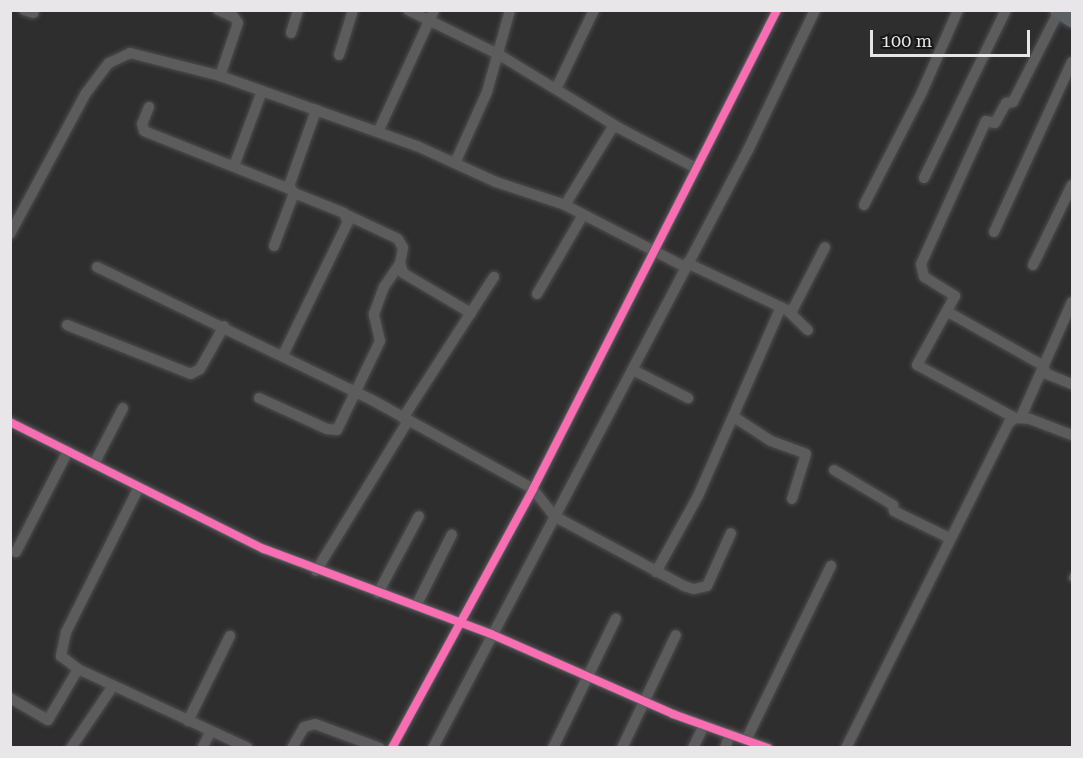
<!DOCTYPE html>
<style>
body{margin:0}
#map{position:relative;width:1083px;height:758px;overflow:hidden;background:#2f2e2f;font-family:"Roboto Serif",serif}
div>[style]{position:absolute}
.roads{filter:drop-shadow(0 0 2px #4e4c4e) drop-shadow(0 0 2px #4e4c4e)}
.lane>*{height:5px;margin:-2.5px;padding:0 2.5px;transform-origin:2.5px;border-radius:2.5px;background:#5d5c5d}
.street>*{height:10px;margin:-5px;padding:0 5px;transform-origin:5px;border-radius:5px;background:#5d5c5d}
.primary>*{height:16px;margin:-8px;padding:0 8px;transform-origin:8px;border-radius:8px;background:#5b6162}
.cycleway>*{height:8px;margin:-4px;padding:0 4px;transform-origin:4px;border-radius:4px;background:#f96db3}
span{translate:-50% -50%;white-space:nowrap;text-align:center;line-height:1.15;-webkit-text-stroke:6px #161617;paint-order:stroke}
.frame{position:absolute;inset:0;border:12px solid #e8e6e8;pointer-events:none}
.scale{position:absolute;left:870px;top:30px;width:160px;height:27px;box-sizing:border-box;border:3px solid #e8e6e8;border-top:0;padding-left:8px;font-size:18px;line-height:21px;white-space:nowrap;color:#e8e6e8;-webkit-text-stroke:4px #161617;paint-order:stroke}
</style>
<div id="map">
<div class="roads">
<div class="lane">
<i style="left:1071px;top:578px;width:3px;rotate:-72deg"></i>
</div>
<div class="street">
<i style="left:24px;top:10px;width:10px;rotate:17deg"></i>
<i style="left:218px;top:10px;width:17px;rotate:24deg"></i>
<i style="left:234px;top:17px;width:7px;rotate:56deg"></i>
<i style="left:238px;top:23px;width:56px;rotate:108.8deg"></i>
<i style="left:408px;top:10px;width:100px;rotate:26.1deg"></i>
<i style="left:498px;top:54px;width:142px;rotate:31.4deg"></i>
<i style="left:619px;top:128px;width:87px;rotate:27.5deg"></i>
<i style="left:291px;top:33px;width:24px;rotate:-73deg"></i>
<i style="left:339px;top:55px;width:47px;rotate:-72.7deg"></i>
<i style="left:556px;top:89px;width:88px;rotate:-64.3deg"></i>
<i style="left:149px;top:107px;width:18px;rotate:112deg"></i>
<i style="left:142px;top:124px;width:7px;rotate:74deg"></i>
<i style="left:144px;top:131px;width:157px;rotate:21.7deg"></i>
<i style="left:378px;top:132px;width:134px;rotate:-65.3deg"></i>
<i style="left:455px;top:163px;width:78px;rotate:-65.7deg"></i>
<i style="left:487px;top:92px;width:85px;rotate:-74.3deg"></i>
<i style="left:234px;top:166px;width:80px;rotate:-69.5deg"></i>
<i style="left:924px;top:178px;width:187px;rotate:-64deg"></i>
<i style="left:565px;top:205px;width:94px;rotate:-58.5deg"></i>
<i style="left:864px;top:205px;width:127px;rotate:-62.8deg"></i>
<i style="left:922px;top:92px;width:90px;rotate:-66.3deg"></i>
<i style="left:347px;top:215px;width:56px;rotate:25.2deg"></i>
<i style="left:398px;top:239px;width:10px;rotate:61deg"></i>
<i style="left:403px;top:248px;width:15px;rotate:101deg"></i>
<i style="left:400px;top:263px;width:10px;rotate:73deg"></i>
<i style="left:403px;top:273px;width:79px;rotate:30.5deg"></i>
<i style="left:994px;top:232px;width:187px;rotate:-65.4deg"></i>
<i style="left:10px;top:234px;width:160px;rotate:-61.7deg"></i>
<i style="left:86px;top:93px;width:38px;rotate:-53deg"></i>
<i style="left:109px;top:63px;width:23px;rotate:-25deg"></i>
<i style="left:130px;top:53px;width:93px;rotate:14.3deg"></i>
<i style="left:220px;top:76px;width:209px;rotate:19.6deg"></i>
<i style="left:417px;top:146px;width:87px;rotate:24.5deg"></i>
<i style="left:496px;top:182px;width:73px;rotate:18.4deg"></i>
<i style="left:565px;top:205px;width:135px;rotate:27.3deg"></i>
<i style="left:274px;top:246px;width:57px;rotate:-69.3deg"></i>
<i style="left:687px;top:263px;width:110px;rotate:25.2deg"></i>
<i style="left:787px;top:310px;width:29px;rotate:44deg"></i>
<i style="left:1033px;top:265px;width:89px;rotate:-64deg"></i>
<i style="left:97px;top:267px;width:305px;rotate:25.8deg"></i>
<i style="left:372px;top:400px;width:184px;rotate:28.9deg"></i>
<i style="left:533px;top:489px;width:34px;rotate:52deg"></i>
<i style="left:554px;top:516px;width:148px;rotate:28.3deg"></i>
<i style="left:684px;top:586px;width:10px;rotate:17deg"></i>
<i style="left:694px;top:589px;width:13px;rotate:-13deg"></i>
<i style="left:707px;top:586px;width:58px;rotate:-65.6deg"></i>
<i style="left:537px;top:294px;width:91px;rotate:-59.8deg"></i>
<i style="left:948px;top:312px;width:108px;rotate:29.4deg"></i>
<i style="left:1042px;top:365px;width:10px;rotate:61deg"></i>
<i style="left:1047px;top:374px;width:27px;rotate:22deg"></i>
<i style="left:791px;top:313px;width:74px;rotate:-62.7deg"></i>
<i style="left:67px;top:325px;width:133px;rotate:21.6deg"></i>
<i style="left:191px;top:374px;width:10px;rotate:-29deg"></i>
<i style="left:200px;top:369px;width:49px;rotate:-60.8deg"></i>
<i style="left:283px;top:355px;width:148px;rotate:-64deg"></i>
<i style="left:348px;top:222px;width:10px;rotate:-114deg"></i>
<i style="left:344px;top:213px;width:54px;rotate:-158.2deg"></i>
<i style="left:294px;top:193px;width:9px;rotate:-126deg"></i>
<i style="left:289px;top:186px;width:81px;rotate:-70.4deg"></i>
<i style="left:633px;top:370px;width:62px;rotate:27deg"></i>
<i style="left:259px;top:398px;width:75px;rotate:24.5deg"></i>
<i style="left:327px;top:429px;width:10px;rotate:6deg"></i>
<i style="left:337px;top:430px;width:99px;rotate:-64.2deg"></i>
<i style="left:380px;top:341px;width:28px;rotate:-103deg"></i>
<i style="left:374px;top:314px;width:29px;rotate:-70deg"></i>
<i style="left:384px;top:287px;width:29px;rotate:-56deg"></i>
<i style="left:734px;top:417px;width:44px;rotate:33deg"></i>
<i style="left:771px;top:441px;width:37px;rotate:20deg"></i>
<i style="left:806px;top:454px;width:47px;rotate:107.3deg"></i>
<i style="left:1021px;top:417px;width:126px;rotate:-66.1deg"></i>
<i style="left:403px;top:418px;width:168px;rotate:-57.2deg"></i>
<i style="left:1015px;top:418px;width:111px;rotate:-151.6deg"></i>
<i style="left:917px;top:365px;width:79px;rotate:-61.2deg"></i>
<i style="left:955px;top:296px;width:36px;rotate:-148deg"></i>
<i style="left:924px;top:277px;width:13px;rotate:-103deg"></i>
<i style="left:921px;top:264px;width:157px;rotate:-65.6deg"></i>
<i style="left:986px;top:121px;width:9px;rotate:13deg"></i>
<i style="left:995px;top:123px;width:23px;rotate:-61deg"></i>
<i style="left:1006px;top:103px;width:7px;rotate:-8deg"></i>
<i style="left:1013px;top:102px;width:102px;rotate:-63.2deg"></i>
<i style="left:10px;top:422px;width:284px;rotate:26.6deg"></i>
<i style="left:264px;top:549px;width:242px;rotate:20.5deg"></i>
<i style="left:491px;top:634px;width:199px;rotate:23.7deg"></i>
<i style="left:673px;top:714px;width:101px;rotate:19.7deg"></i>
<i style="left:94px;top:464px;width:63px;rotate:-62.6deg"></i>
<i style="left:834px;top:470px;width:69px;rotate:30.7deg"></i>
<i style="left:893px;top:505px;width:6px;rotate:81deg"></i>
<i style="left:894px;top:511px;width:61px;rotate:26.1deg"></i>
<i style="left:139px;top:487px;width:162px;rotate:116.7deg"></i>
<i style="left:66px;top:632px;width:25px;rotate:102deg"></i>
<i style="left:61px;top:656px;width:21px;rotate:37deg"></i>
<i style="left:78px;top:669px;width:187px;rotate:24.9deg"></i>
<i style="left:16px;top:552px;width:114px;rotate:-62.8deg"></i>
<i style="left:316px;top:571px;width:176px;rotate:-58.5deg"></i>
<i style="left:656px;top:572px;width:87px;rotate:-61.1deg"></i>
<i style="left:698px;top:496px;width:206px;rotate:-66.3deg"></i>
<i style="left:378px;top:593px;width:87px;rotate:-62deg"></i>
<i style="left:416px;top:606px;width:80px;rotate:-63.4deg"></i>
<i style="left:10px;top:698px;width:44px;rotate:30.1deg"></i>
<i style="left:48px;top:720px;width:59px;rotate:-59.5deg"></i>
<i style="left:188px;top:721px;width:95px;rotate:-63.7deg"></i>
<i style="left:746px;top:740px;width:194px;rotate:-64deg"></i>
<i style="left:71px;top:748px;width:75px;rotate:-55.9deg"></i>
<i style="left:202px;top:748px;width:19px;rotate:-62deg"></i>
<i style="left:292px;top:748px;width:24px;rotate:-60deg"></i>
<i style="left:304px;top:727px;width:11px;rotate:-15deg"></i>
<i style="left:315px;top:724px;width:69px;rotate:20.3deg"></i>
<i style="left:392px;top:748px;width:295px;rotate:-61.4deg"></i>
<i style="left:533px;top:489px;width:538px;rotate:-63.01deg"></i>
<i style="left:433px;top:748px;width:676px;rotate:-62.22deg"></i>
<i style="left:748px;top:150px;width:155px;rotate:-64.4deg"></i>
<i style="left:553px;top:748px;width:144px;rotate:-64.1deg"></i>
<i style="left:622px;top:748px;width:125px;rotate:-64.5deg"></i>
<i style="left:693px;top:748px;width:25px;rotate:-64deg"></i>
<i style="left:725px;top:748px;width:15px;rotate:-70deg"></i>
<i style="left:846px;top:748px;width:364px;rotate:-63.4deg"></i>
<i style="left:1009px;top:423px;width:8px;rotate:-40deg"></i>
<i style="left:1015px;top:418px;width:15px;rotate:4deg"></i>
<i style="left:1030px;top:419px;width:45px;rotate:20.9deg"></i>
</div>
<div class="primary">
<i style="left:1058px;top:10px;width:17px;rotate:33deg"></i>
</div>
</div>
<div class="cycleway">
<i style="left:10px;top:422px;width:284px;rotate:26.6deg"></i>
<i style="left:264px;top:549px;width:242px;rotate:20.5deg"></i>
<i style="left:491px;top:634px;width:199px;rotate:23.7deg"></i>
<i style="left:673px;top:714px;width:101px;rotate:19.7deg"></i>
<i style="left:392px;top:748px;width:295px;rotate:-61.4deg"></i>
<i style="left:533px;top:489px;width:538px;rotate:-63.01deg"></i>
</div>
<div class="frame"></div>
<div class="scale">100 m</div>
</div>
